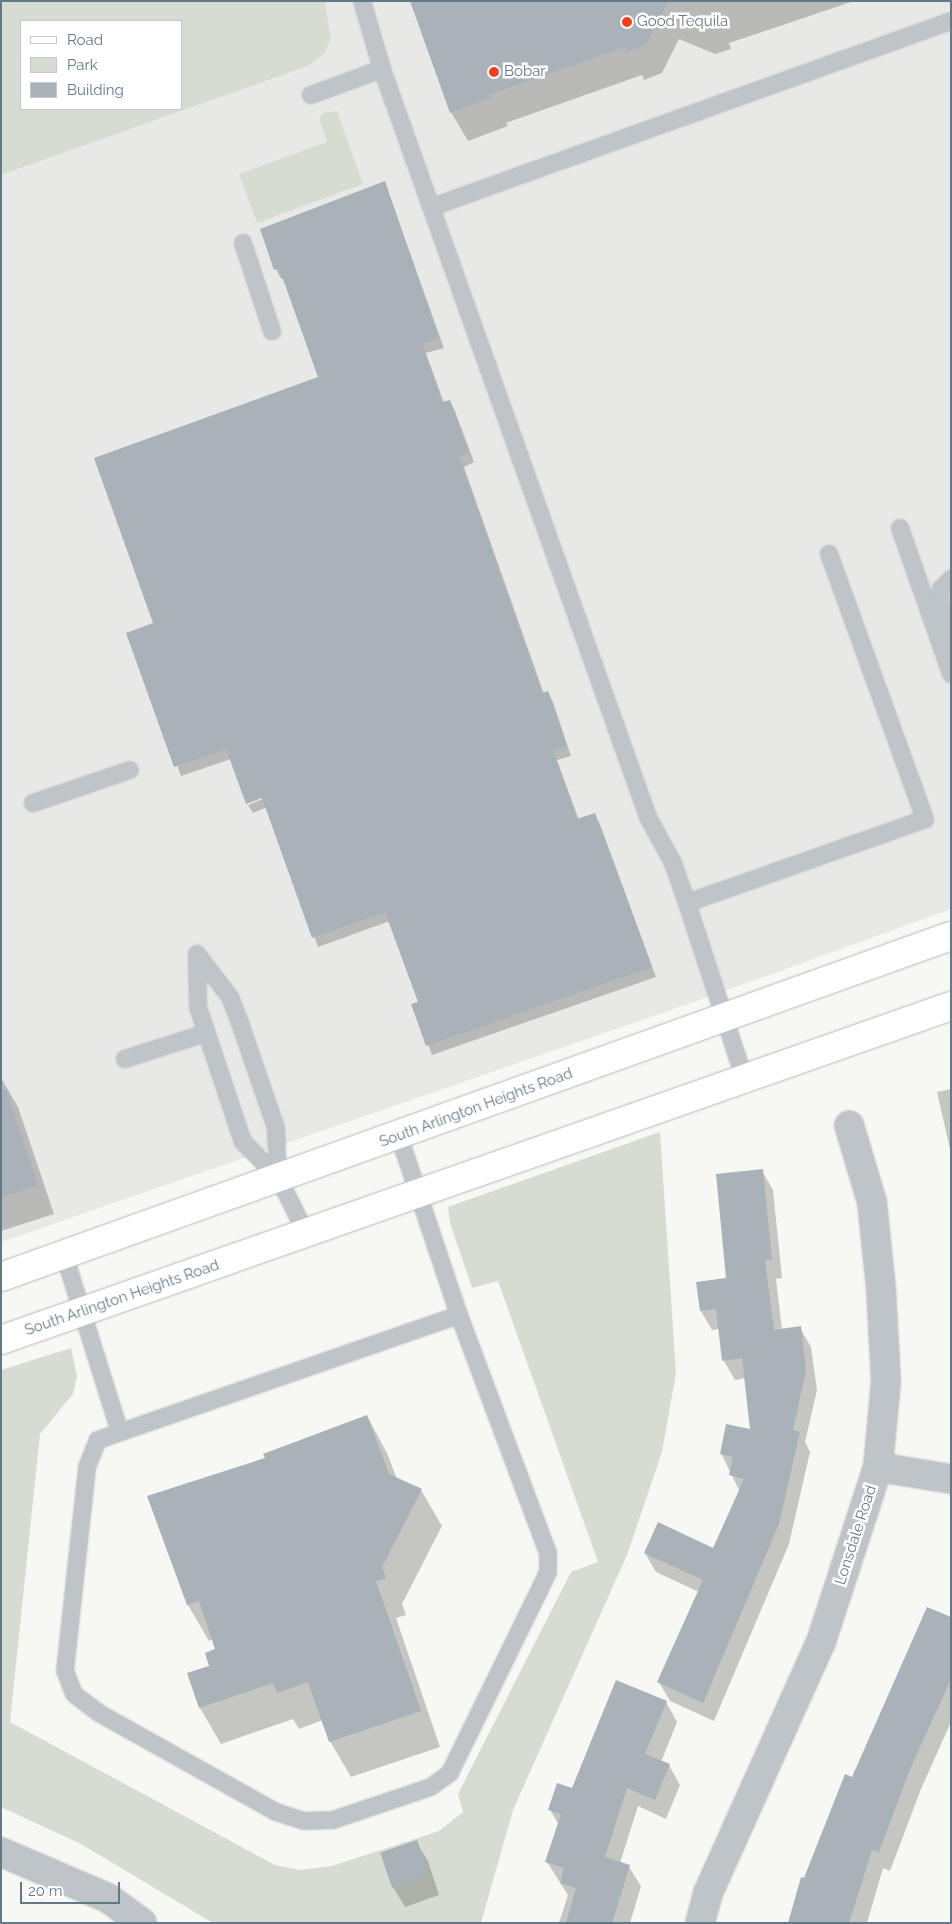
<!DOCTYPE html>
<style>
body{margin:0}
#map{position:relative;width:952px;height:1924px;overflow:hidden;background:#f7f7f3;font-family:Raleway,sans-serif}
div>[style]{position:absolute}
.built>*{inset:0;background:#e8e9e7}
.green>*{inset:0;background:#d7dcd2}
.shadow>*{inset:0;background:#0003}
.building>*{inset:0;background:#a8b2b8;transform-origin:0 0}
.roads{filter:drop-shadow(0 0 1px #b4babf) drop-shadow(0 0 1px #b4babf)}
.lane>*{height:16px;margin:-8px;padding:0 8px;transform-origin:8px;border-radius:8px;background:#bfc4c8}
.street>*{height:28px;margin:-14px;padding:0 14px;transform-origin:14px;border-radius:14px;background:#bfc4c8}
.secondary>*{height:28px;margin:-14px;padding:0 14px;transform-origin:14px;border-radius:14px;background:#fff}
.dots>*{width:14px;height:14px;translate:-50% -50%;box-sizing:border-box;border:2px solid #fff;border-radius:50%}
span{translate:-50% -50%;white-space:nowrap;text-align:center;line-height:1.15;-webkit-text-stroke:5px #fff;paint-order:stroke}
.poi-label{font-size:15px;color:#647987}
.left{translate:0 -50%;text-align:left}
.street-label{font-size:15px;color:#647987}
.frame{position:absolute;inset:0;border:2px solid #647987;pointer-events:none}
.legend{position:absolute;left:20px;top:20px;width:162px;height:90px;box-sizing:border-box;background:#fff;border:1px solid #c1c9cf;margin:0;padding:6px 9px;list-style:none;font-size:15px;color:#647987}
.legend li{display:flex;align-items:center;gap:10px;height:25px}
.legend b{width:25px;border:1px solid #c1c9cf}
.scale{position:absolute;left:20px;top:1882px;width:100px;height:22px;box-sizing:border-box;border:2px solid #647987;border-top:0;padding-left:6px;font-size:15px;line-height:18px;white-space:nowrap;color:#647987;-webkit-text-stroke:4px #fff;paint-order:stroke}
</style>
<div id="map">
<div class="built">
<i style="clip-path:polygon(325px 1px,951px 1px,951px 909px,694px 1002px,1px 1242px,1px 175px,308px 66px,331px 38px)"></i>
</div>
<div class="green">
<i style="clip-path:polygon(evenodd,1px 1px,325px 1px,331px 38px,325px 53px,308px 66px,1px 175px,1px 1px,21px 21px,181px 21px,181px 109px,21px 109px,21px 21px)"></i>
<i style="clip-path:polygon(337px 111px,363px 184px,257px 223px,239px 174px,327px 142px,319px 118px,323px 113px)"></i>
<i style="clip-path:polygon(660px 1132px,676px 1373px,662px 1452px,627px 1555px,513px 1810px,481px 1923px,213px 1923px,81px 1844px,1px 1807px,1px 1370px,71px 1348px,77px 1376px,73px 1394px,40px 1434px,10px 1722px,275px 1865px,299px 1870px,332px 1866px,439px 1831px,463px 1812px,458px 1794px,571px 1572px,598px 1562px,498px 1281px,472px 1288px,450px 1223px,448px 1207px)"></i>
</div>
<div class="shadow">
<i style="clip-path:polygon(412px 1px,854px 1px,729px 43px,731px 49px,715px 54px,679px 39px,662px 73px,644px 80px,642px 75px,506px 123px,508px 126px,468px 141px,451px 112px)"></i>
<i style="clip-path:polygon(385px 183px,444px 348px,426px 353px,444px 403px,450px 401px,455px 411px,474px 462px,464px 467px,544px 694px,548px 692px,553px 702px,571px 756px,557px 760px,579px 820px,594px 814px,600px 824px,656px 977px,432px 1055px,413px 1004px,420px 1002px,390px 921px,318px 947px,267px 807px,253px 813px,248px 805px,268px 797px,231px 759px,181px 776px,128px 634px,155px 624px,319px 378px,284px 278px,281px 279px,276px 269px)"></i>
<i style="clip-path:polygon(1px 1078px,18px 1107px,54px 1214px,1px 1231px)"></i>
<i style="clip-path:polygon(951px 1089px,951px 1154px,937px 1092px)"></i>
<i style="clip-path:polygon(762px 1171px,773px 1190px,782px 1278px,776px 1279px,782px 1330px,800px 1328px,811px 1347px,817px 1390px,805px 1442px,810px 1452px,789px 1544px,714px 1721px,670px 1701px,659px 1682px,699px 1592px,656px 1572px,645px 1553px,714px 1549px,740px 1492px,721px 1453px,751px 1431px,745px 1378px,735px 1380px,724px 1361px,719px 1329px,712px 1330px,701px 1311px,727px 1279px)"></i>
<i style="clip-path:polygon(367px 1416px,387px 1453px,397px 1479px,421px 1490px,442px 1526px,402px 1604px,406px 1615px,396px 1618px,440px 1747px,351px 1777px,330px 1741px,323px 1720px,299px 1729px,293px 1719px,221px 1744px,200px 1708px,188px 1674px,210px 1667px,217px 1649px,213px 1639px,209px 1641px,188px 1605px,149px 1497px,267px 1459px)"></i>
<i style="clip-path:polygon(951px 1619px,951px 1722px,921px 1789px,890px 1871px,883px 1868px,867px 1923px,790px 1923px,805px 1879px,852px 1778px)"></i>
<i style="clip-path:polygon(666px 1702px,677px 1722px,661px 1762px,669px 1765px,680px 1785px,666px 1819px,638px 1806px,620px 1863px,629px 1867px,641px 1886px,630px 1923px,559px 1923px,568px 1895px,547px 1862px,559px 1825px,550px 1810px)"></i>
<i style="clip-path:polygon(416px 1842px,428px 1861px,439px 1895px,405px 1907px,393px 1887px)"></i>
</div>
<div class="building">
<i style="clip-path:polygon(410px 1px,668px 1px,646px 45px,627px 52px,625px 47px,488px 95px,493px 97px,450px 113px)"></i>
<i style="clip-path:polygon(385px 181px,439px 338px,422px 344px,442px 402px,450px 400px,469px 453px,459px 457px,542px 693px,548px 691px,567px 746px,553px 750px,577px 819px,595px 813px,652px 967px,426px 1046px,411px 1004px,418px 1002px,385px 912px,312px 938px,262px 798px,246px 804px,226px 749px,174px 767px,126px 633px,153px 623px,94px 458px,318px 377px,279px 268px,274px 270px,260px 229px)"></i>
<i style="clip-path:polygon(6px 1089px,38px 1185px,1px 1198px,1px 1090px)"></i>
<i style="clip-path:polygon(763px 1169px,772px 1260px,765px 1260px,774px 1330px,801px 1326px,806px 1370px,793px 1430px,800px 1432px,779px 1524px,703px 1703px,657px 1682px,703px 1580px,644px 1553px,658px 1522px,713px 1548px,744px 1479px,729px 1475px,733px 1457px,720px 1454px,726px 1424px,750px 1429px,742px 1358px,722px 1361px,716px 1309px,700px 1311px,696px 1282px,726px 1278px,716px 1174px)"></i>
<i style="clip-path:polygon(367px 1415px,389px 1474px,422px 1489px,382px 1567px,386px 1578px,376px 1581px,421px 1711px,329px 1742px,308px 1682px,277px 1693px,273px 1683px,199px 1708px,187px 1673px,209px 1666px,205px 1653px,215px 1649px,199px 1601px,187px 1605px,147px 1496px,265px 1458px,263px 1454px)"></i>
<i style="clip-path:polygon(927px 1607px,951px 1617px,951px 1679px,910px 1769px,879px 1852px,872px 1850px,849px 1923px,788px 1923px,801px 1877px,804px 1878px,845px 1774px,852px 1777px)"></i>
<i style="clip-path:polygon(616px 1680px,667px 1701px,645px 1754px,670px 1764px,655px 1800px,627px 1788px,605px 1857px,630px 1865px,612px 1923px,566px 1923px,576px 1888px,560px 1883px,564px 1868px,545px 1862px,561px 1814px,548px 1810px,557px 1783px,572px 1788px)"></i>
<i style="left:417px;top:1840px;width:37px;height:39px;rotate:71deg"></i>
</div>
<div class="roads">
<div class="lane">
<i style="left:362px;top:1px;width:71px;rotate:73.6deg"></i>
<i style="left:382px;top:69px;width:794px;rotate:70.42deg"></i>
<i style="left:648px;top:817px;width:52px;rotate:61.5deg"></i>
<i style="left:673px;top:863px;width:42px;rotate:70.7deg"></i>
<i style="left:687px;top:903px;width:183px;rotate:71.9deg"></i>
<i style="left:311px;top:95px;width:76px;rotate:-20.1deg"></i>
<i style="left:432px;top:207px;width:551px;rotate:-19.72deg"></i>
<i style="left:243px;top:243px;width:93px;rotate:71.8deg"></i>
<i style="left:900px;top:528px;width:155px;rotate:70.7deg"></i>
<i style="left:951px;top:579px;width:14px;rotate:135deg"></i>
<i style="left:941px;top:589px;width:16px;rotate:90deg"></i>
<i style="left:941px;top:605px;width:30px;rotate:70deg"></i>
<i style="left:33px;top:803px;width:102px;rotate:-18.8deg"></i>
<i style="left:687px;top:903px;width:252px;rotate:-19.4deg"></i>
<i style="left:925px;top:819px;width:282px;rotate:-109.9deg"></i>
<i style="left:197px;top:954px;width:53px;rotate:88.9deg"></i>
<i style="left:198px;top:1007px;width:142px;rotate:71.6deg"></i>
<i style="left:243px;top:1142px;width:49px;rotate:45deg"></i>
<i style="left:278px;top:1177px;width:63px;rotate:63.4deg"></i>
<i style="left:197px;top:954px;width:54px;rotate:52.5deg"></i>
<i style="left:230px;top:997px;width:28px;rotate:69deg"></i>
<i style="left:240px;top:1023px;width:111px;rotate:71.1deg"></i>
<i style="left:276px;top:1128px;width:49px;rotate:87.7deg"></i>
<i style="left:125px;top:1059px;width:85px;rotate:-17.8deg"></i>
<i style="left:399px;top:1136px;width:189px;rotate:71.5deg"></i>
<i style="left:459px;top:1315px;width:254px;rotate:69.5deg"></i>
<i style="left:548px;top:1553px;width:19px;rotate:90deg"></i>
<i style="left:548px;top:1572px;width:23px;rotate:115deg"></i>
<i style="left:538px;top:1593px;width:200px;rotate:116.1deg"></i>
<i style="left:450px;top:1773px;width:24px;rotate:144deg"></i>
<i style="left:431px;top:1787px;width:103px;rotate:161.4deg"></i>
<i style="left:333px;top:1820px;width:29px;rotate:178deg"></i>
<i style="left:304px;top:1821px;width:29px;rotate:-162deg"></i>
<i style="left:276px;top:1812px;width:203px;rotate:-150.8deg"></i>
<i style="left:99px;top:1713px;width:31px;rotate:-143deg"></i>
<i style="left:74px;top:1694px;width:25px;rotate:-111deg"></i>
<i style="left:65px;top:1671px;width:205px;rotate:-83.8deg"></i>
<i style="left:87px;top:1467px;width:29px;rotate:-68deg"></i>
<i style="left:98px;top:1440px;width:382px;rotate:-19.1deg"></i>
<i style="left:64px;top:1254px;width:184px;rotate:72.6deg"></i>
</div>
<div class="street">
<i style="left:878px;top:1467px;width:74px;rotate:9.3deg"></i>
<i style="left:1px;top:1852px;width:116px;rotate:23.3deg"></i>
<i style="left:108px;top:1898px;width:42px;rotate:36.3deg"></i>
<i style="left:700px;top:1923px;width:31px;rotate:-75deg"></i>
<i style="left:708px;top:1893px;width:275px;rotate:-65.8deg"></i>
<i style="left:821px;top:1642px;width:184px;rotate:-72deg"></i>
<i style="left:878px;top:1467px;width:86px;rotate:-84.7deg"></i>
<i style="left:886px;top:1381px;width:93px;rotate:-93.1deg"></i>
<i style="left:881px;top:1288px;width:86px;rotate:-96deg"></i>
<i style="left:872px;top:1202px;width:80px;rotate:-106.6deg"></i>
</div>
<div class="secondary">
<i style="left:1px;top:1277px;width:1009px;rotate:-19.75deg"></i>
<i style="left:1px;top:1340px;width:1007px;rotate:-19.37deg"></i>
</div>
</div>
<div class="dots">
<i style="left:627px;top:22px;background:#ee401c"></i>
<i style="left:494px;top:72px;background:#ee401c"></i>
</div>
<div class="poi-label">
<span class="left" style="left:637px;top:22px">Good Tequila</span>
<span class="left" style="left:504px;top:72px">Bobar</span>
</div>
<div class="street-label">
<span style="left:476px;top:1108px;rotate:-20deg">South Arlington Heights Road</span>
<span style="left:122px;top:1298px;rotate:-19deg">South Arlington Heights Road</span>
<span style="left:856px;top:1535px;rotate:-72deg">Lonsdale Road</span>
</div>
<div class="frame"></div>
<ul class="legend">
<li><b style="height:6px;background:#fff"></b>Road</li>
<li><b style="height:14px;background:#d7dcd2"></b>Park</li>
<li><b style="height:14px;background:#a8b2b8"></b>Building</li>
</ul>
<div class="scale">20 m</div>
</div>
